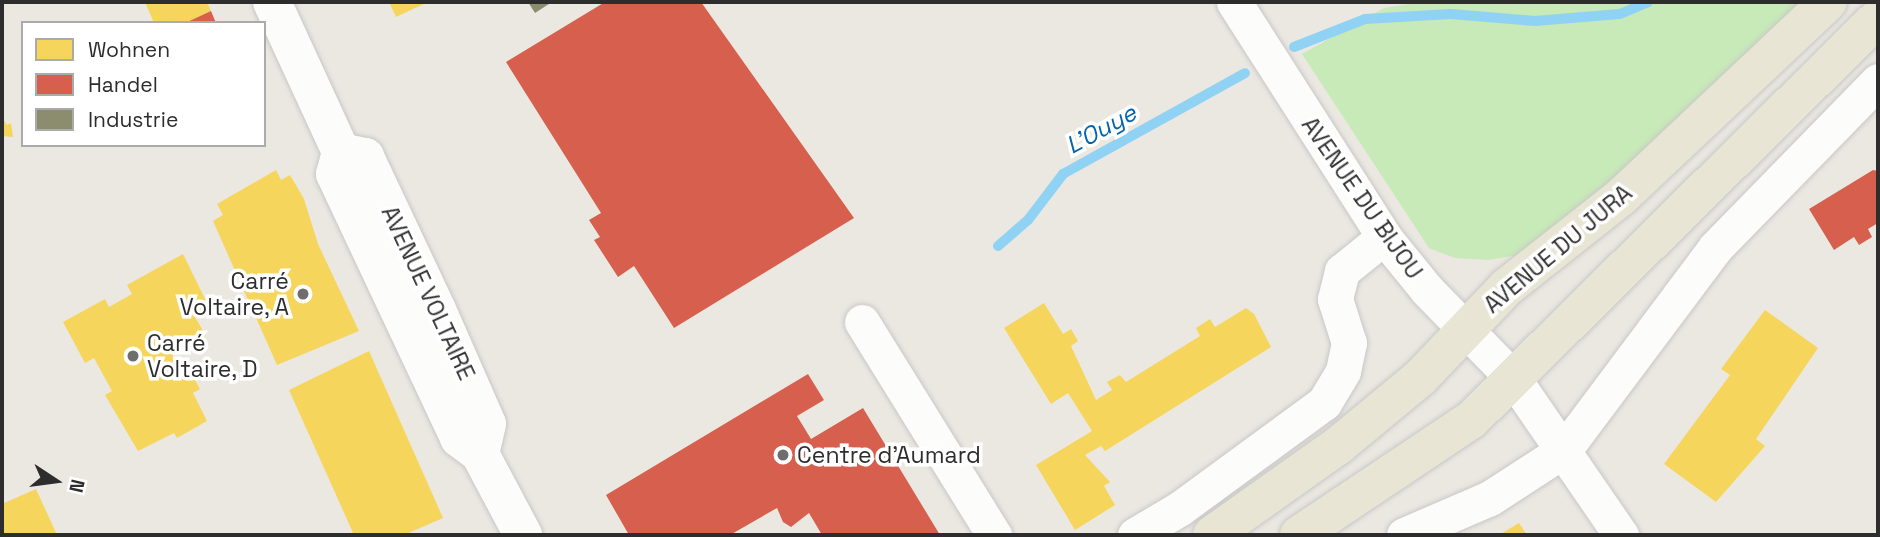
<!DOCTYPE html>
<meta charset="utf-8">
<style>
body{margin:0}
#map{position:relative;width:1880px;height:537px;overflow:hidden;background:#ebe8e2;font-family:"Space Grotesk",sans-serif}
div>[style]{position:absolute}
.green>*{inset:0;background:#c8e9b8}
.homes>*{inset:0;background:#f6d55c}
.shops>*{inset:0;background:#d6604d}
.industry>*{inset:0;background:#8c8c6e}
.stream>*{height:10px;margin:-5px;padding:0 5px;transform-origin:5px;border-radius:5px;background:#90d2f3}
.roads{filter:drop-shadow(0 0 2px #c8c7c7) drop-shadow(0 0 2px #c8c7c7)}
.street>*{height:35px;margin:-17.5px;padding:0 17.5px;transform-origin:17.5px;border-radius:17.5px;background:#fcfcfb}
.secondary>*{height:38px;margin:-19px;padding:0 19px;transform-origin:19px;border-radius:19px;background:#fcfcfb}
.primary>*{height:38px;margin:-19px;padding:0 19px;transform-origin:19px;border-radius:19px;background:#e8e5d4}
.dots>*{width:19px;height:19px;translate:-50% -50%;box-sizing:border-box;border:4px solid #fff;border-radius:50%}
span{translate:-50% -50%;white-space:nowrap;text-align:center;line-height:1.15;-webkit-text-stroke:7px #fff;paint-order:stroke}
.street-label{font-size:23px;color:#2d2d2d}
.poi-label{font-size:23px;color:#2d2d2d}
.right{translate:-100% -50%;text-align:right}
.left{translate:0 -50%;text-align:left}
.water-label{font-size:24px;color:#0164ac;font-style:italic}
.frame{position:absolute;inset:0;border:4px solid #2d2d2d;pointer-events:none}
.legend{position:absolute;left:21px;top:21px;width:245px;height:126px;box-sizing:border-box;background:#fff;border:2px solid #ababab;margin:0;padding:9px 12px;list-style:none;font-size:21px;color:#2d2d2d}
.legend li{display:flex;align-items:center;gap:14px;height:35px}
.legend b{width:35px;border:2px solid #ababab}
.north{position:absolute;left:21px;top:446px;width:70px;height:70px;-webkit-text-stroke:5px #fff;paint-order:stroke;rotate:103deg;font-size:19px;font-weight:700;line-height:28px;text-align:center;color:#2d2d2d}
.north::after{content:'';display:block;margin:auto;width:24px;height:32px;background:#2d2d2d;clip-path:polygon(50% 0,100% 100%,50% 72%,0 100%)}
</style>
<div id="map">
<div class="green">
<i style="clip-path:polygon(1421px 2px,1811px 2px,1530px 253px,1488px 260px,1455px 258px,1429px 248px,1302px 54px,1384px 8px)"></i>
</div>
<div class="homes">
<i style="clip-path:polygon(145px 2px,207px 2px,211px 11px,185px 23px,154px 23px)"></i>
<i style="clip-path:polygon(389px 2px,428px 2px,396px 17px)"></i>
<i style="clip-path:polygon(2px 117px,7px 125px,11px 123px,13px 137px,2px 136px)"></i>
<i style="clip-path:polygon(276px 170px,281px 180px,290px 175px,304px 199px,318px 244px,359px 331px,277px 365px,213px 221px,223px 215px,217px 204px)"></i>
<i style="clip-path:polygon(183px 254px,207px 303px,202px 305px,205px 312px,195px 317px,206px 336px,172px 354px,178px 365px,185px 362px,200px 389px,193px 393px,207px 421px,177px 438px,174px 433px,138px 451px,105px 395px,112px 391px,94px 358px,85px 363px,63px 322px,105px 299px,109px 307px,132px 294px,127px 285px)"></i>
<i style="clip-path:polygon(1044px 303px,1063px 334px,1071px 329px,1078px 341px,1071px 346px,1096px 400px,1112px 390px,1107px 382px,1120px 375px,1126px 382px,1200px 336px,1196px 328px,1210px 319px,1215px 327px,1246px 308px,1254px 314px,1271px 347px,1105px 451px,1101px 446px,1085px 455px,1110px 482px,1104px 486px,1115px 505px,1075px 530px,1036px 465px,1092px 431px,1068px 393px,1051px 404px,1004px 328px)"></i>
<i style="clip-path:polygon(1765px 310px,1818px 348px,1756px 439px,1765px 446px,1716px 502px,1664px 464px,1730px 375px,1721px 369px)"></i>
<i style="clip-path:polygon(369px 351px,443px 518px,404px 535px,354px 535px,289px 390px)"></i>
<i style="clip-path:polygon(36px 489px,57px 535px,2px 535px,2px 504px)"></i>
<i style="clip-path:polygon(1519px 523px,1527px 535px,1499px 535px)"></i>
</div>
<div class="shops">
<i style="clip-path:polygon(605px 2px,701px 2px,854px 218px,674px 328px,634px 266px,618px 277px,594px 240px,600px 237px,589px 220px,601px 213px,506px 62px)"></i>
<i style="clip-path:polygon(211px 11px,216px 23px,185px 23px)"></i>
<i style="clip-path:polygon(1873px 170px,1878px 171px,1878px 223px,1868px 229px,1872px 237px,1859px 245px,1854px 237px,1834px 250px,1809px 209px)"></i>
<i style="clip-path:polygon(808px 374px,824px 400px,797px 416px,811px 439px,863px 408px,940px 535px,822px 535px,809px 513px,791px 527px,783px 522px,777px 508px,730px 535px,629px 535px,606px 495px)"></i>
</div>
<div class="industry">
<i style="clip-path:polygon(528px 2px,552px 2px,535px 13px)"></i>
</div>
<div class="stream">
<i style="left:1294px;top:47px;width:76px;rotate:-21.5deg"></i>
<i style="left:1365px;top:19px;width:86px;rotate:-3.3deg"></i>
<i style="left:1451px;top:14px;width:84px;rotate:4.8deg"></i>
<i style="left:1535px;top:21px;width:85px;rotate:-4.7deg"></i>
<i style="left:1620px;top:14px;width:30px;rotate:-23deg"></i>
<i style="left:998px;top:246px;width:40px;rotate:-41deg"></i>
<i style="left:1028px;top:220px;width:58px;rotate:-52.7deg"></i>
<i style="left:1063px;top:174px;width:208px;rotate:-29deg"></i>
</div>
<div class="roads">
<div class="street">
<i style="left:1234px;top:2px;width:279px;rotate:57.4deg"></i>
<i style="left:1384px;top:237px;width:68px;rotate:50.9deg"></i>
<i style="left:1427px;top:290px;width:123px;rotate:45.7deg"></i>
<i style="left:1513px;top:378px;width:191px;rotate:55.5deg"></i>
<i style="left:862px;top:322px;width:251px;rotate:58.2deg"></i>
<i style="left:1135px;top:535px;width:51px;rotate:-30.6deg"></i>
<i style="left:1179px;top:509px;width:180px;rotate:-36.2deg"></i>
<i style="left:1324px;top:403px;width:37px;rotate:-59deg"></i>
<i style="left:1343px;top:371px;width:29px;rotate:-78deg"></i>
<i style="left:1349px;top:343px;width:46px;rotate:-107.7deg"></i>
<i style="left:1335px;top:299px;width:29px;rotate:-76deg"></i>
<i style="left:1342px;top:271px;width:54px;rotate:-39deg"></i>
<i style="left:1404px;top:535px;width:94px;rotate:-23.3deg"></i>
<i style="left:1490px;top:498px;width:88px;rotate:-33deg"></i>
<i style="left:1564px;top:450px;width:252px;rotate:-53.2deg"></i>
<i style="left:1715px;top:248px;width:233px;rotate:-45.7deg"></i>
</div>
<div class="secondary">
<i style="left:272px;top:2px;width:165px;rotate:65.3deg"></i>
<i style="left:341px;top:152px;width:23px;rotate:105deg"></i>
<i style="left:335px;top:174px;width:292px;rotate:64.8deg"></i>
<i style="left:459px;top:438px;width:26px;rotate:37deg"></i>
<i style="left:480px;top:454px;width:92px;rotate:62deg"></i>
<i style="left:341px;top:152px;width:25px;rotate:12deg"></i>
<i style="left:365px;top:157px;width:169px;rotate:64.8deg"></i>
<i style="left:437px;top:310px;width:124px;rotate:66.3deg"></i>
<i style="left:487px;top:424px;width:31px;rotate:103deg"></i>
</div>
<div class="primary">
<i style="left:1212px;top:535px;width:156px;rotate:-35.3deg"></i>
<i style="left:1339px;top:445px;width:105px;rotate:-39.6deg"></i>
<i style="left:1420px;top:378px;width:126px;rotate:-46.3deg"></i>
<i style="left:1507px;top:287px;width:145px;rotate:-38.3deg"></i>
<i style="left:1621px;top:197px;width:284px;rotate:-43.3deg"></i>
<i style="left:1299px;top:535px;width:208px;rotate:-33.8deg"></i>
<i style="left:1472px;top:419px;width:571px;rotate:-44.65deg"></i>
</div>
</div>
<div class="dots">
<i style="left:303px;top:294px;background:#706e6c"></i>
<i style="left:133px;top:356px;background:#706e6c"></i>
<i style="left:783px;top:455px;background:#706e6c"></i>
</div>
<div class="street-label">
<span style="left:1362px;top:198px;rotate:55deg">AVENUE DU BIJOU</span>
<span style="left:1558px;top:249px;rotate:-40deg">AVENUE DU JURA</span>
<span style="left:428px;top:293px;rotate:65deg">AVENUE VOLTAIRE</span>
</div>
<div class="poi-label">
<span class="right" style="left:289px;top:294px">Carré<br>Voltaire, A</span>
<span class="left" style="left:147px;top:356px">Carré<br>Voltaire, D</span>
<span class="left" style="left:797px;top:455px">Centre d'Aumard</span>
</div>
<div class="water-label">
<span style="left:1101px;top:129px;rotate:-29deg">L'Ouye</span>
</div>
<div class="frame"></div>
<ul class="legend">
<li><b style="height:19px;background:#f6d55c"></b>Wohnen</li>
<li><b style="height:19px;background:#d6604d"></b>Handel</li>
<li><b style="height:19px;background:#8c8c6e"></b>Industrie</li>
</ul>
<div class="north">N</div>
</div>
